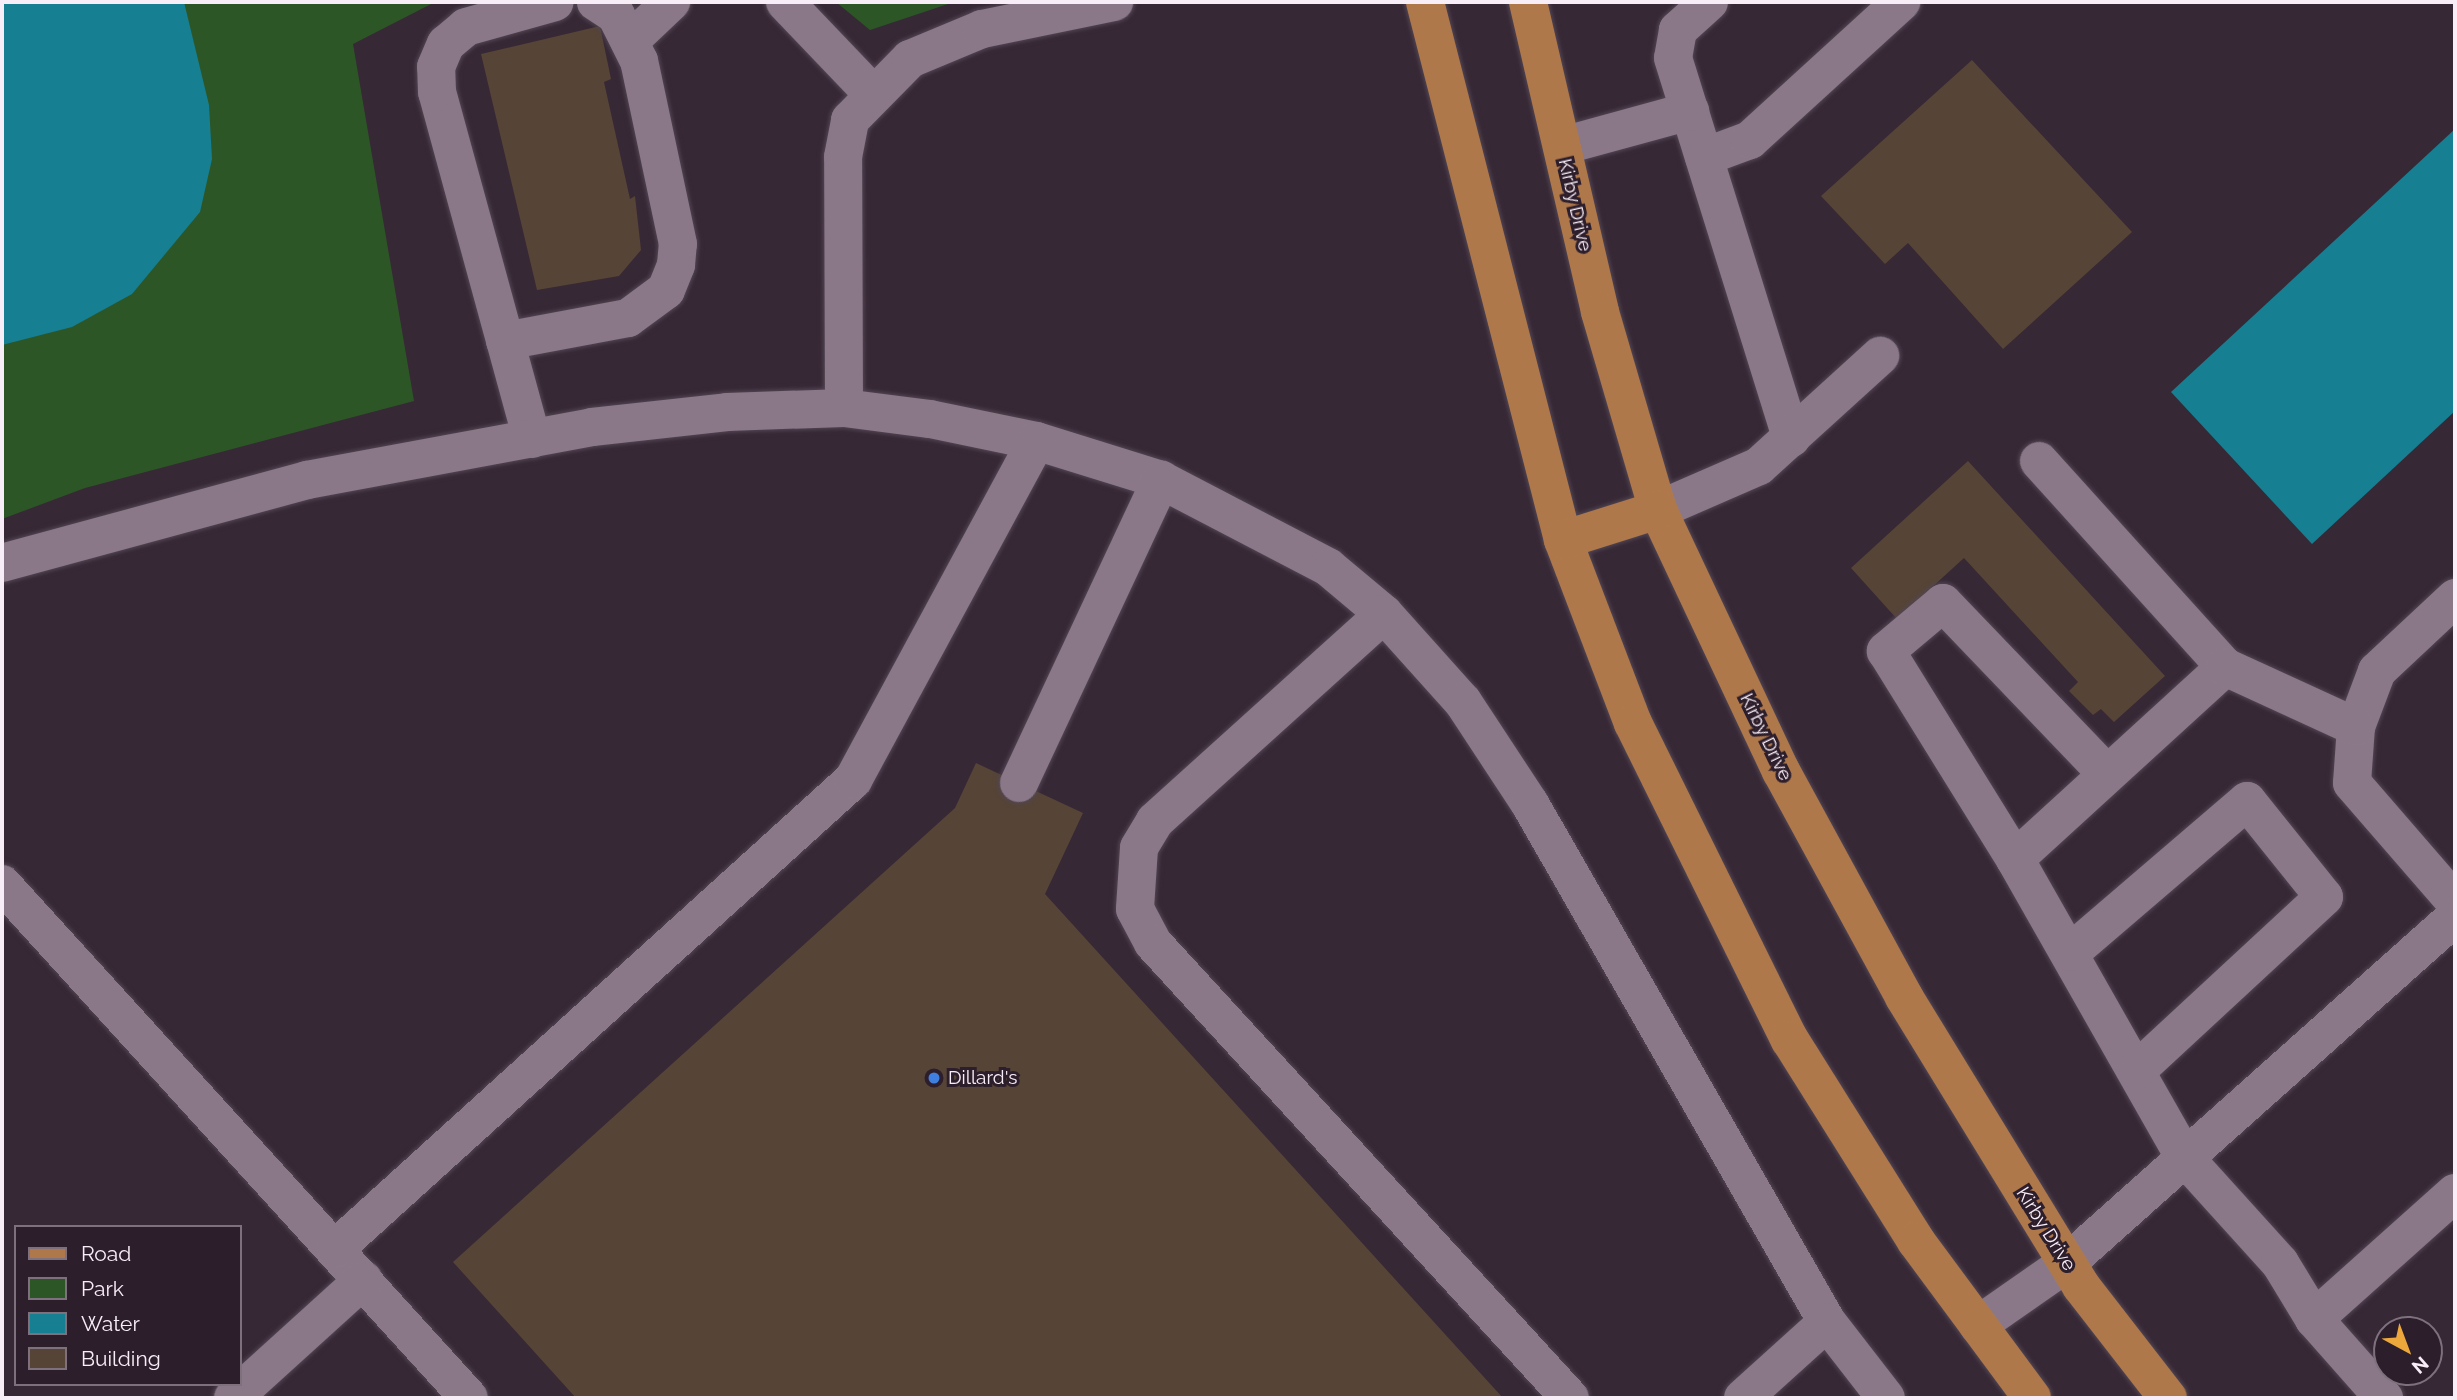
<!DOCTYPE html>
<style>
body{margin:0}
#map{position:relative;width:2457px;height:1400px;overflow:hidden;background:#372836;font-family:Raleway,sans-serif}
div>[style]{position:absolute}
.green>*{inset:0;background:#2d5627}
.water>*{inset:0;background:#177f92}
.building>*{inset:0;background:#564437}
.roads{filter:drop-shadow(0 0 2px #524652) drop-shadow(0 0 2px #524652)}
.minor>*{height:38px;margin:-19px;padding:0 19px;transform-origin:19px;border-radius:19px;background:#8a7889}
.major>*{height:38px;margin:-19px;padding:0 19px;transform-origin:19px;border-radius:19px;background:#af784b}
.dots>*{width:19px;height:19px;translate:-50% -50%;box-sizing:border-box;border:4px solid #2d1e2c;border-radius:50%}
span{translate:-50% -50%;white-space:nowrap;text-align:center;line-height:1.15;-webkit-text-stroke:6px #2d1e2c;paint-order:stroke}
.street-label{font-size:19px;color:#f8eef7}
.poi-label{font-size:19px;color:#f8eef7}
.left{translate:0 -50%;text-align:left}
.frame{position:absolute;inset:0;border:4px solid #f8eef7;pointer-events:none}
.legend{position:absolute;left:14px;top:1225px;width:228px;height:161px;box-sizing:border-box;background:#2d1e2c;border:2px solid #7e717d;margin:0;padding:9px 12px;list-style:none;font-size:21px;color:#f8eef7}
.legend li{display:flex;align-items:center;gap:14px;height:35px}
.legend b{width:35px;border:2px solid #7e717d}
.north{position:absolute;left:2373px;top:1316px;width:70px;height:70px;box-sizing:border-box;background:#2d1e2c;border:2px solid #7e717d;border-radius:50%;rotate:139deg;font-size:19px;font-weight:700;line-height:28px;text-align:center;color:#f8eef7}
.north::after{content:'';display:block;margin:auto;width:24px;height:32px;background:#eda83c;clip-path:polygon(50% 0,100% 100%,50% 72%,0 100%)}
</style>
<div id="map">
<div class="green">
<i style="clip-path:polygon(2px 2px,435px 2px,353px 44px,414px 401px,85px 488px,2px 519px)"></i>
<i style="clip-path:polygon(836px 2px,954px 2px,870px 30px)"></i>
</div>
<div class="water">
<i style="clip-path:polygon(2px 2px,184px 2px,209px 105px,212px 159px,200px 212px,132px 294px,72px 327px,2px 345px)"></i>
<i style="clip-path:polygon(2455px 129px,2455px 411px,2312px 544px,2171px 392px)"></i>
</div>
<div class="building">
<i style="clip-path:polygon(600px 26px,611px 79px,604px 82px,630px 199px,635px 196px,641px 250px,619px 276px,537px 290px,481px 54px)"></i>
<i style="clip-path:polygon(1972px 60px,2132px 232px,2003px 349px,1908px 243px,1885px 264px,1821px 196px)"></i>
<i style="clip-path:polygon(1968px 461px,2165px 676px,2114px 722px,2101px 709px,2093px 715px,2069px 691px,2078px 682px,1964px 558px,1897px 619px,1851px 568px)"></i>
<i style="clip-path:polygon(976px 763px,1083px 813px,1045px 894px,1503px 1398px,576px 1398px,453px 1262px,955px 808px)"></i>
</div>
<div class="roads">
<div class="minor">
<i style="left:785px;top:2px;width:126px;rotate:46.3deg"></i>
<i style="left:1709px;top:2px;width:42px;rotate:137.9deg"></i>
<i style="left:1678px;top:30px;width:28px;rotate:100deg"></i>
<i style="left:1673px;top:58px;width:398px;rotate:72.7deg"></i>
<i style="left:632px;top:39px;width:54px;rotate:-43.5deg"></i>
<i style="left:1562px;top:146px;width:133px;rotate:-15.3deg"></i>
<i style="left:1704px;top:157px;width:49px;rotate:-20.3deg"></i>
<i style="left:1750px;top:140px;width:205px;rotate:-42.4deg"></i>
<i style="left:505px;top:341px;width:125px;rotate:-10.6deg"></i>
<i style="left:628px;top:318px;width:47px;rotate:-36.4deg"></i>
<i style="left:666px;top:290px;width:27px;rotate:-68deg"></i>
<i style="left:676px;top:265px;width:21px;rotate:-85deg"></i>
<i style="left:678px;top:244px;width:187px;rotate:-102deg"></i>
<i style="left:639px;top:61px;width:51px;rotate:-116.6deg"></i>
<i style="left:616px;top:15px;width:24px;rotate:-147deg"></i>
<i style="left:844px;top:408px;width:251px;rotate:-90.2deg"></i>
<i style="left:843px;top:157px;width:38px;rotate:-79deg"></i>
<i style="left:850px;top:120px;width:86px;rotate:-45.5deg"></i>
<i style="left:910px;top:59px;width:78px;rotate:-22.6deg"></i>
<i style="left:982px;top:29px;width:135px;rotate:-11.6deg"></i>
<i style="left:532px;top:439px;width:360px;rotate:-105.3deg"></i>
<i style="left:437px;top:92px;width:25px;rotate:-92deg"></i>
<i style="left:436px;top:67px;width:25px;rotate:-67deg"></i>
<i style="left:446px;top:44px;width:26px;rotate:-40deg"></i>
<i style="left:466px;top:27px;width:92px;rotate:-15.7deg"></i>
<i style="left:2039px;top:461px;width:278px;rotate:47.9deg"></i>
<i style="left:1658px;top:510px;width:110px;rotate:-23.5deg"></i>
<i style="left:1759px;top:466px;width:164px;rotate:-42.3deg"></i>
<i style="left:2px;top:563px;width:316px;rotate:-15.2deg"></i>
<i style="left:307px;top:480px;width:290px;rotate:-10.5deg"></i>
<i style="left:592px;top:427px;width:136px;rotate:-6.3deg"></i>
<i style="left:727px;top:412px;width:117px;rotate:-2deg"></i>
<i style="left:844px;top:408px;width:87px;rotate:7.3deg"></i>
<i style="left:930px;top:419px;width:108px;rotate:11.7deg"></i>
<i style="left:1036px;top:441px;width:131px;rotate:17.3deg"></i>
<i style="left:1161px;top:480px;width:188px;rotate:27.5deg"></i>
<i style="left:1328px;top:567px;width:73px;rotate:40deg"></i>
<i style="left:1384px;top:614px;width:118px;rotate:48.1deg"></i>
<i style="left:1463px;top:702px;width:122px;rotate:56.7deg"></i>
<i style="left:1530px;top:804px;width:597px;rotate:60.17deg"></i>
<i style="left:1827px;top:1322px;width:96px;rotate:52.2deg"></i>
<i style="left:2455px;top:598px;width:107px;rotate:136.9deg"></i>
<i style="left:2377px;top:671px;width:60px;rotate:110.6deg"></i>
<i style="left:2356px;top:727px;width:56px;rotate:94.1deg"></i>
<i style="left:2352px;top:783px;width:157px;rotate:49.1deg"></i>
<i style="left:1384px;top:614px;width:309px;rotate:137.9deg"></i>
<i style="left:1155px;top:821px;width:31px;rotate:121deg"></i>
<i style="left:1139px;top:848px;width:61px;rotate:93.8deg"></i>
<i style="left:1135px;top:909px;width:38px;rotate:62deg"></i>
<i style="left:1153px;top:943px;width:617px;rotate:47.5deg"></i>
<i style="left:2107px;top:774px;width:237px;rotate:-133.8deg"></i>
<i style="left:1943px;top:603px;width:75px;rotate:139.9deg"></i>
<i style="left:1886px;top:651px;width:245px;rotate:58.2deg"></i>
<i style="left:2015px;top:859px;width:285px;rotate:-42.4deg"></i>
<i style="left:2225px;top:667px;width:144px;rotate:24.6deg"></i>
<i style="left:1019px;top:783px;width:335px;rotate:-64.9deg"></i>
<i style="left:2015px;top:859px;width:344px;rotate:60.4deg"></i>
<i style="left:2185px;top:1158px;width:142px;rotate:47.9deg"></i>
<i style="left:2280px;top:1263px;width:66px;rotate:58.7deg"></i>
<i style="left:2314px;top:1319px;width:106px;rotate:48.5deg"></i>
<i style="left:2px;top:884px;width:694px;rotate:47.74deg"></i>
<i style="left:2071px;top:952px;width:232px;rotate:-40.6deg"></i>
<i style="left:2247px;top:801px;width:123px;rotate:51.3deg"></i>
<i style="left:2324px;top:897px;width:255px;rotate:137.2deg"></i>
<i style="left:335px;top:1249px;width:699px;rotate:-42.16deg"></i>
<i style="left:853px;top:780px;width:385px;rotate:-61.6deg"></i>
<i style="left:2314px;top:1319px;width:189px;rotate:-41.8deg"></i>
<i style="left:1978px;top:1325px;width:108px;rotate:-34.9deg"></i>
<i style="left:2067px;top:1263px;width:520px;rotate:-41.73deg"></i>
<i style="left:233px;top:1398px;width:176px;rotate:-42.2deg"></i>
<i style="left:1743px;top:1398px;width:113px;rotate:-42.1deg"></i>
</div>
<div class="major">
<i style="left:1425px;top:2px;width:555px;rotate:75.61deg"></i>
<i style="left:1563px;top:540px;width:196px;rotate:69.1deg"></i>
<i style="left:1633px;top:723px;width:354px;rotate:63.7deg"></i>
<i style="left:1790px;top:1040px;width:237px;rotate:57.9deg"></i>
<i style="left:1916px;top:1241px;width:195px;rotate:53.5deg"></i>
<i style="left:1528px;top:2px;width:318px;rotate:76.9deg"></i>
<i style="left:1600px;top:312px;width:206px;rotate:73.7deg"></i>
<i style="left:1658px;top:510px;width:289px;rotate:64.8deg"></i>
<i style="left:1781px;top:771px;width:257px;rotate:61.4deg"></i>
<i style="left:1904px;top:997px;width:339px;rotate:58.5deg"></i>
<i style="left:2081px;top:1286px;width:142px;rotate:52.2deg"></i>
<i style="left:1563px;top:540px;width:100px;rotate:-17.5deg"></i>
</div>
</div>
<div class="dots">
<i style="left:934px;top:1078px;background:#3f7fe0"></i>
</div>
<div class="street-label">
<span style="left:1575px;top:205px;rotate:77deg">Kirby Drive</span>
<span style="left:1766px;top:737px;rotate:64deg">Kirby Drive</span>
<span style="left:2046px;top:1229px;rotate:58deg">Kirby Drive</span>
</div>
<div class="poi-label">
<span class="left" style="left:948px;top:1078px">Dillard's</span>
</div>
<div class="frame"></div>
<ul class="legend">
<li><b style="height:9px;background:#af784b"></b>Road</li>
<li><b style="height:19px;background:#2d5627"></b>Park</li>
<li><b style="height:19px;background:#177f92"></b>Water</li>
<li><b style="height:19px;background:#564437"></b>Building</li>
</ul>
<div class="north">N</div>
</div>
